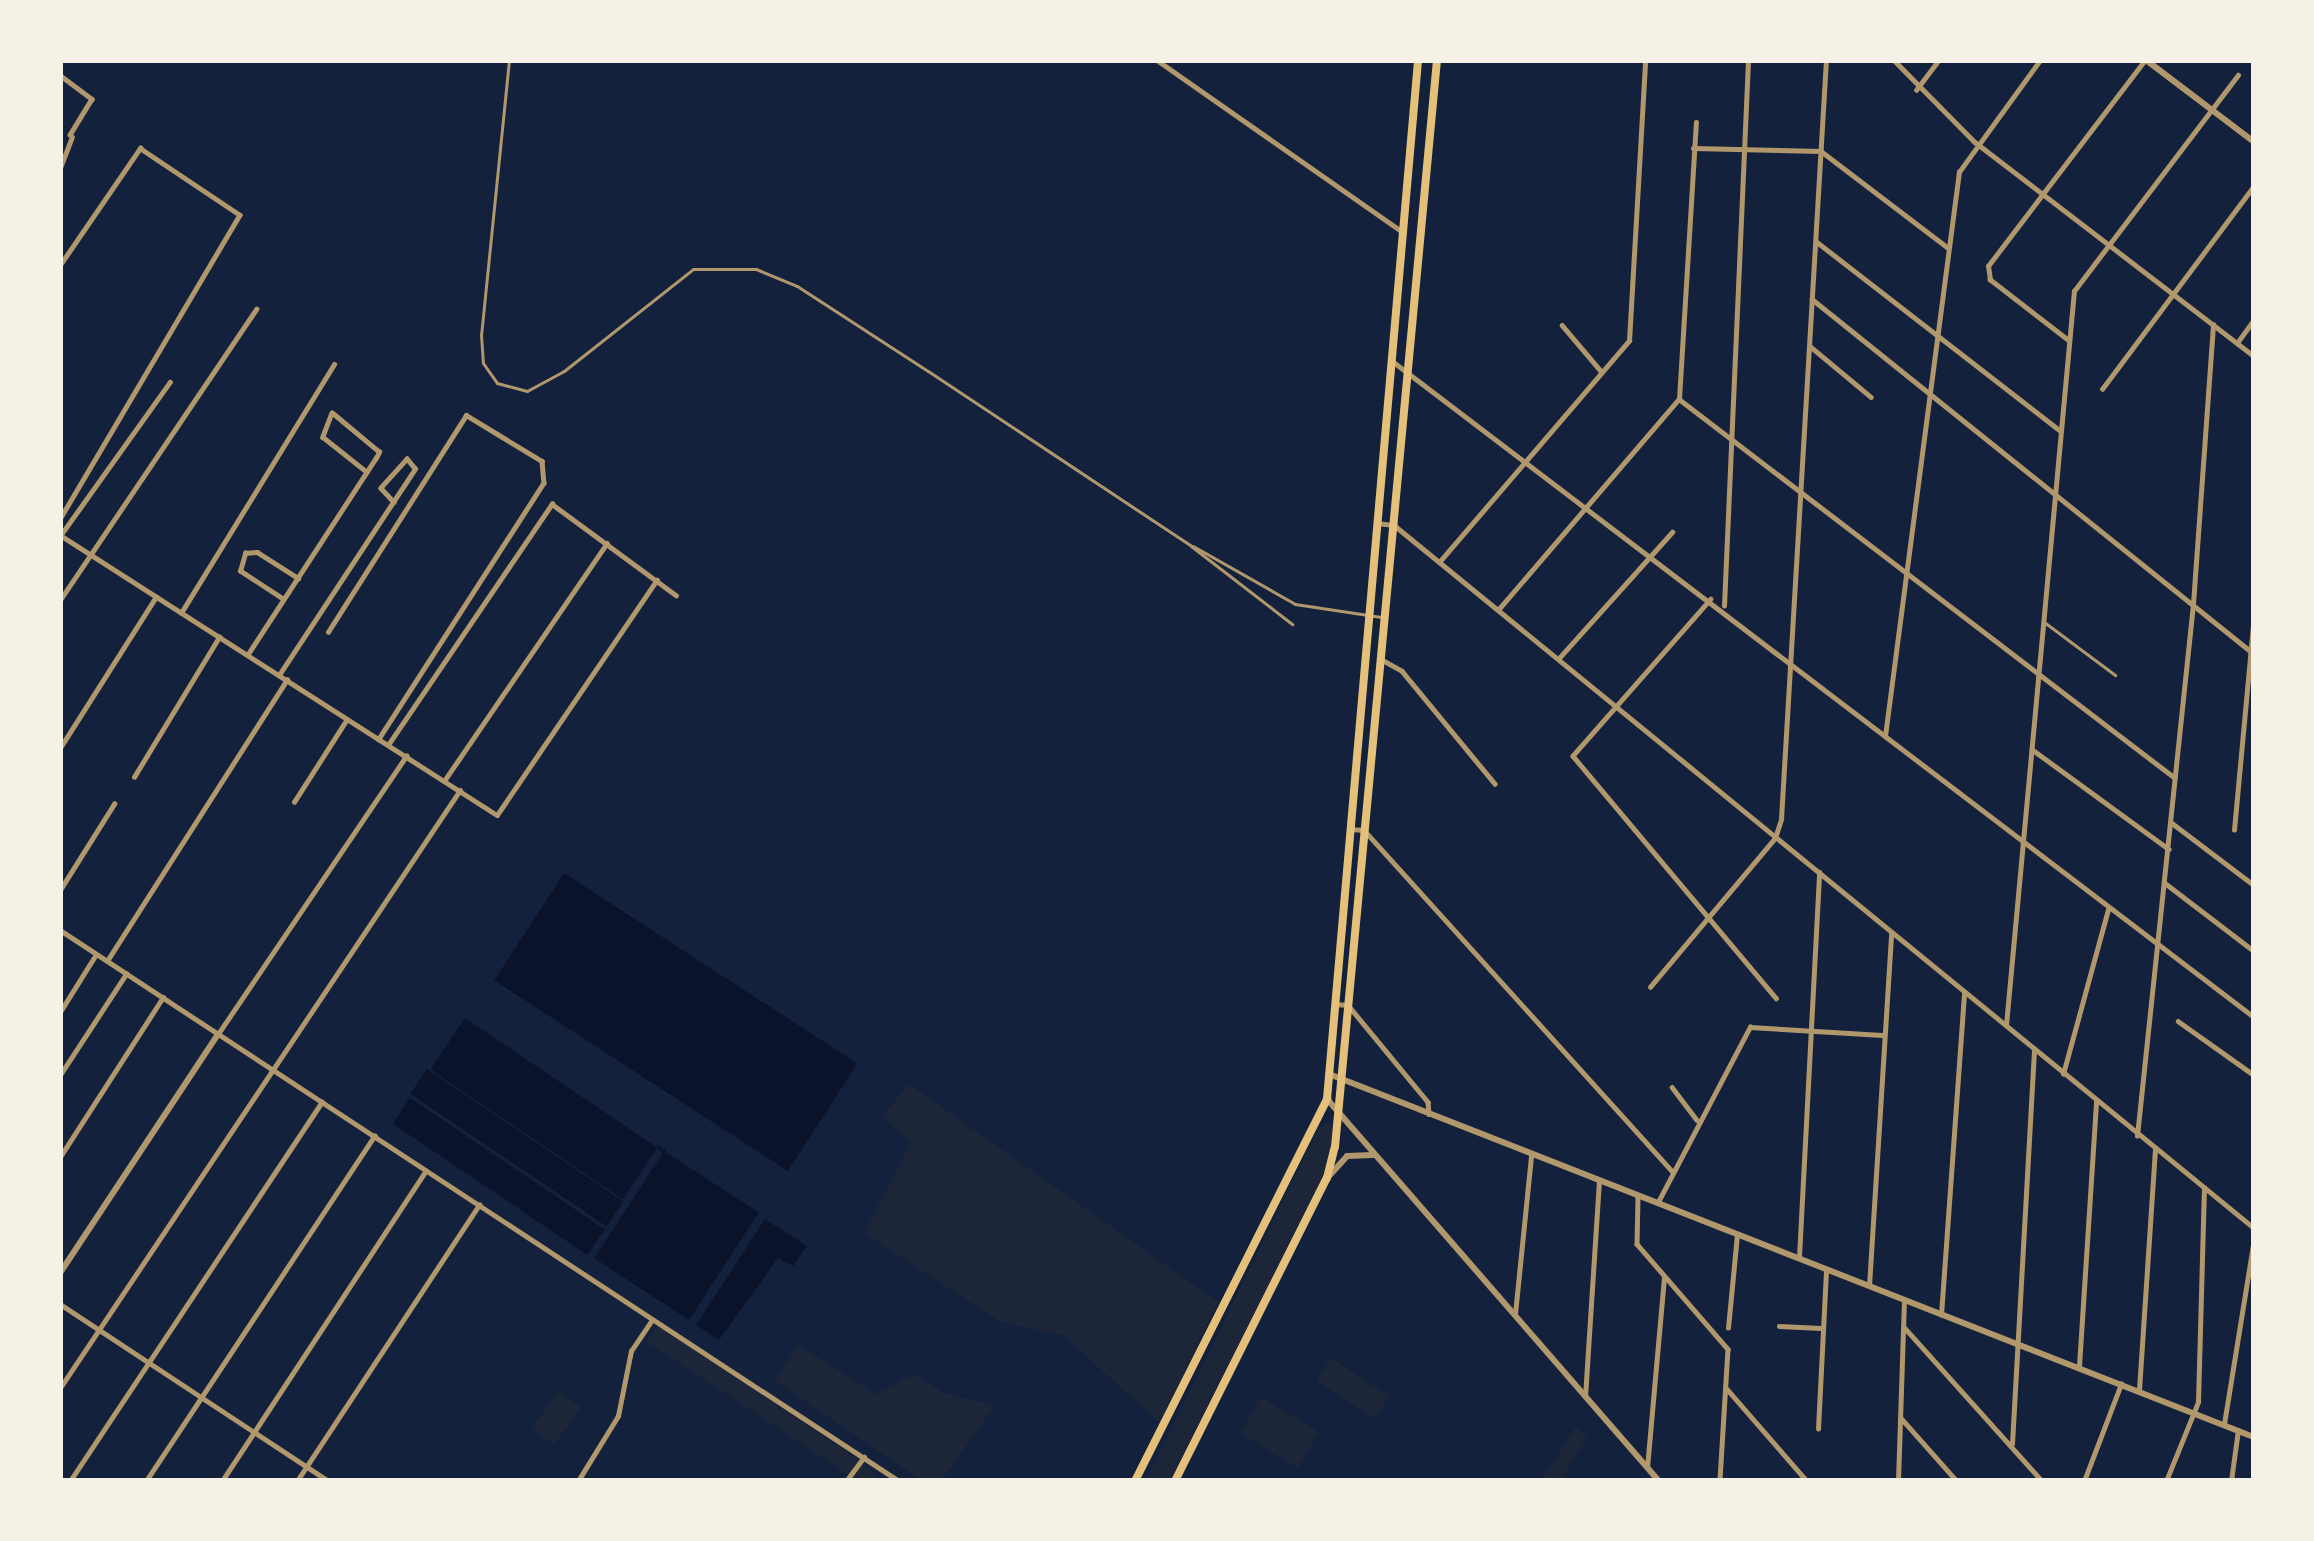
<!DOCTYPE html>
<style>
body{margin:0}
#map{position:relative;width:2314px;height:1541px;overflow:hidden;background:#14213d;font-family:Bitter,serif}
div>[style]{position:absolute}
.green>*{inset:0;background:#1d2539;transform-origin:0 0}
.water>*{inset:0;background:#0b132b;transform-origin:0 0}
.stream>*{height:3px;margin:-1.5px;padding:0 1.5px;transform-origin:1.5px;border-radius:1.5px;background:#0b132b}
.service>*{height:3px;margin:-1.5px;padding:0 1.5px;transform-origin:1.5px;border-radius:1.5px;background:#b1986c}
.pedestrian>*{height:3px;margin:-1.5px;padding:0 1.5px;transform-origin:1.5px;border-radius:1.5px;background:#b1986c}
.minor>*{height:4.5px;margin:-2.25px;padding:0 2.25px;transform-origin:2.25px;border-radius:2.25px;background:#b1986c}
.tertiary>*{height:6px;margin:-3px;padding:0 3px;transform-origin:3px;border-radius:3px;background:#b1986c}
.secondary>*{height:8px;margin:-4px;padding:0 4px;transform-origin:4px;border-radius:4px;background:#e5c07b}
span{translate:-50% -50%;white-space:nowrap;text-align:center;line-height:1.15;-webkit-text-stroke:10px #f6f1e7;paint-order:stroke}
.frame{position:absolute;inset:0;border:63px solid #f6f1e7;pointer-events:none}
</style>
<div id="map">
<div class="green">
<i style="clip-path:polygon(909px 1084px,1218px 1302px,1160px 1423px,1063px 1335px,1001px 1322px,864px 1233px,911px 1143px,882px 1117px)"></i>
<i style="clip-path:polygon(1329px 1124px,1337px 1132px,1325px 1177px,1170px 1481px,1146px 1481px,1319px 1127px)"></i>
<i style="clip-path:polygon(657px 1325px,859px 1460px,882px 1481px,846px 1481px,849px 1475px,646px 1341px)"></i>
<i style="clip-path:polygon(798px 1345px,876px 1394px,914px 1374px,944px 1393px,995px 1405px,941px 1481px,923px 1481px,775px 1381px)"></i>
<i style="left:1331px;top:1358px;width:70px;height:27px;rotate:33deg"></i>
<i style="left:558px;top:1391px;width:28px;height:46px;rotate:35deg"></i>
<i style="left:1261px;top:1397px;width:68px;height:42px;rotate:31deg"></i>
<i style="clip-path:polygon(1576px 1426px,1587px 1438px,1560px 1481px,1541px 1481px)"></i>
</div>
<div class="water">
<i style="left:564px;top:873px;width:350px;height:128px;rotate:33deg"></i>
<i style="left:465px;top:1018px;width:232px;height:62px;rotate:34deg"></i>
<i style="left:427px;top:1069px;width:237px;height:30px;rotate:34deg"></i>
<i style="left:410px;top:1098px;width:235px;height:31px;rotate:34deg"></i>
<i style="left:664px;top:1151px;width:113px;height:128px;rotate:33deg"></i>
<i style="clip-path:polygon(765px 1219px,807px 1246px,793px 1266px,778px 1258px,719px 1340px,696px 1325px)"></i>
</div>
<div class="stream">
<i style="left:658px;top:1147px;width:7px;rotate:34deg"></i>
</div>
<div class="service">
<i style="left:509px;top:60px;width:276px;rotate:95.8deg"></i>
<i style="left:481px;top:335px;width:28px;rotate:86deg"></i>
<i style="left:483px;top:363px;width:24px;rotate:55deg"></i>
<i style="left:497px;top:383px;width:31px;rotate:15deg"></i>
<i style="left:527px;top:391px;width:42px;rotate:-28.4deg"></i>
<i style="left:564px;top:371px;width:164px;rotate:-38.3deg"></i>
<i style="left:693px;top:269px;width:63px"></i>
<i style="left:756px;top:269px;width:44px;rotate:22.5deg"></i>
<i style="left:797px;top:286px;width:156px;rotate:33deg"></i>
<i style="left:928px;top:371px;width:316px;rotate:33.6deg"></i>
<i style="left:1191px;top:546px;width:128px;rotate:37.7deg"></i>
<i style="left:1193px;top:546px;width:117px;rotate:29.6deg"></i>
<i style="left:1295px;top:604px;width:87px;rotate:8.6deg"></i>
</div>
<div class="pedestrian">
<i style="left:2044px;top:622px;width:89px;rotate:36.7deg"></i>
</div>
<div class="minor">
<i style="left:1157px;top:60px;width:300px;rotate:35deg"></i>
<i style="left:1894px;top:60px;width:115px;rotate:45.4deg"></i>
<i style="left:1975px;top:142px;width:352px;rotate:37.5deg"></i>
<i style="left:60px;top:75px;width:40px;rotate:37deg"></i>
<i style="left:92px;top:99px;width:42px;rotate:121.4deg"></i>
<i style="left:1916px;top:90px;width:38px;rotate:-53deg"></i>
<i style="left:1693px;top:148px;width:128px;rotate:1.3deg"></i>
<i style="left:1821px;top:151px;width:158px;rotate:37.3deg"></i>
<i style="left:60px;top:168px;width:33px;rotate:-69deg"></i>
<i style="left:1817px;top:242px;width:306px;rotate:37.8deg"></i>
<i style="left:60px;top:265px;width:142px;rotate:-55.6deg"></i>
<i style="left:140px;top:148px;width:120px;rotate:33.8deg"></i>
<i style="left:240px;top:215px;width:353px;rotate:120.6deg"></i>
<i style="left:1812px;top:299px;width:567px;rotate:38.77deg"></i>
<i style="left:1562px;top:325px;width:60px;rotate:49.7deg"></i>
<i style="left:2069px;top:341px;width:100px;rotate:-142.3deg"></i>
<i style="left:1990px;top:280px;width:14px;rotate:-98deg"></i>
<i style="left:1988px;top:266px;width:259px;rotate:-52.7deg"></i>
<i style="left:2237px;top:343px;width:29px;rotate:-54deg"></i>
<i style="left:1811px;top:347px;width:78px;rotate:39.8deg"></i>
<i style="left:1391px;top:360px;width:1085px;rotate:37.28deg"></i>
<i style="left:2102px;top:389px;width:254px;rotate:-53.2deg"></i>
<i style="left:1679px;top:399px;width:624px;rotate:37.38deg"></i>
<i style="left:1377px;top:523px;width:17px;rotate:7deg"></i>
<i style="left:1394px;top:525px;width:1111px;rotate:39.26deg"></i>
<i style="left:60px;top:535px;width:519px;rotate:32.65deg"></i>
<i style="left:497px;top:815px;width:284px;rotate:-55.8deg"></i>
<i style="left:60px;top:536px;width:189px;rotate:-54.5deg"></i>
<i style="left:1441px;top:560px;width:289px;rotate:-49.4deg"></i>
<i style="left:1629px;top:341px;width:281px;rotate:-86.7deg"></i>
<i style="left:283px;top:599px;width:51px;rotate:-146.9deg"></i>
<i style="left:240px;top:571px;width:19px;rotate:-74deg"></i>
<i style="left:245px;top:553px;width:12px;rotate:-5deg"></i>
<i style="left:257px;top:552px;width:49px;rotate:32.4deg"></i>
<i style="left:1711px;top:599px;width:209px;rotate:131.3deg"></i>
<i style="left:1573px;top:756px;width:316px;rotate:50deg"></i>
<i style="left:60px;top:600px;width:351px;rotate:-56deg"></i>
<i style="left:1724px;top:606px;width:547px;rotate:-87.48deg"></i>
<i style="left:1498px;top:610px;width:278px;rotate:-49.4deg"></i>
<i style="left:1679px;top:399px;width:277px;rotate:-86.5deg"></i>
<i style="left:181px;top:613px;width:292px;rotate:-58.4deg"></i>
<i style="left:328px;top:632px;width:257px;rotate:-57.5deg"></i>
<i style="left:466px;top:415px;width:89px;rotate:31.2deg"></i>
<i style="left:542px;top:461px;width:22px;rotate:85deg"></i>
<i style="left:544px;top:483px;width:305px;rotate:122.8deg"></i>
<i style="left:248px;top:654px;width:234px;rotate:-56.9deg"></i>
<i style="left:376px;top:458px;width:7px;rotate:-63deg"></i>
<i style="left:379px;top:452px;width:61px;rotate:-140.3deg"></i>
<i style="left:332px;top:413px;width:26px;rotate:111deg"></i>
<i style="left:323px;top:437px;width:56px;rotate:38.5deg"></i>
<i style="left:1560px;top:657px;width:168px;rotate:-48.1deg"></i>
<i style="left:1379px;top:658px;width:26px;rotate:29deg"></i>
<i style="left:1402px;top:671px;width:146px;rotate:50.5deg"></i>
<i style="left:279px;top:675px;width:247px;rotate:-56.6deg"></i>
<i style="left:415px;top:469px;width:13px;rotate:-129deg"></i>
<i style="left:407px;top:459px;width:39px;rotate:132deg"></i>
<i style="left:381px;top:488px;width:19px;rotate:47deg"></i>
<i style="left:1885px;top:736px;width:569px;rotate:-82.53deg"></i>
<i style="left:1959px;top:172px;width:138px;rotate:-54.1deg"></i>
<i style="left:388px;top:745px;width:292px;rotate:-55.8deg"></i>
<i style="left:552px;top:504px;width:154px;rotate:36.3deg"></i>
<i style="left:60px;top:748px;width:179px;rotate:-57.6deg"></i>
<i style="left:2033px;top:750px;width:168px;rotate:36.1deg"></i>
<i style="left:134px;top:777px;width:164px;rotate:-58.7deg"></i>
<i style="left:444px;top:781px;width:288px;rotate:-55.6deg"></i>
<i style="left:294px;top:802px;width:98px;rotate:-57.4deg"></i>
<i style="left:2172px;top:823px;width:103px;rotate:37.1deg"></i>
<i style="left:1350px;top:829px;width:14px;rotate:4deg"></i>
<i style="left:1364px;top:830px;width:460px;rotate:47.9deg"></i>
<i style="left:2234px;top:830px;width:215px;rotate:-84.7deg"></i>
<i style="left:2165px;top:883px;width:112px;rotate:37.4deg"></i>
<i style="left:60px;top:890px;width:102px;rotate:-57.9deg"></i>
<i style="left:60px;top:930px;width:1004px;rotate:33.29deg"></i>
<i style="left:107px;top:961px;width:334px;rotate:-57.4deg"></i>
<i style="left:1650px;top:987px;width:194px;rotate:-50deg"></i>
<i style="left:1775px;top:838px;width:20px;rotate:-72deg"></i>
<i style="left:1781px;top:819px;width:760px;rotate:-86.61deg"></i>
<i style="left:1335px;top:1004px;width:13px;rotate:4deg"></i>
<i style="left:1348px;top:1005px;width:126px;rotate:50.5deg"></i>
<i style="left:1428px;top:1102px;width:12px;rotate:85deg"></i>
<i style="left:60px;top:1012px;width:66px;rotate:-58deg"></i>
<i style="left:2178px;top:1021px;width:93px;rotate:35.4deg"></i>
<i style="left:2006px;top:1025px;width:737px;rotate:-84.71deg"></i>
<i style="left:2074px;top:291px;width:271px;rotate:-52.8deg"></i>
<i style="left:218px;top:1034px;width:336px;rotate:-55.9deg"></i>
<i style="left:2063px;top:1074px;width:171px;rotate:-74.7deg"></i>
<i style="left:60px;top:1075px;width:121px;rotate:-56.8deg"></i>
<i style="left:1672px;top:1087px;width:41px;rotate:52.9deg"></i>
<i style="left:2137px;top:1136px;width:535px;rotate:-83.99deg"></i>
<i style="left:2193px;top:604px;width:280px;rotate:-85.9deg"></i>
<i style="left:60px;top:1157px;width:190px;rotate:-57.2deg"></i>
<i style="left:1638px;top:1197px;width:47px;rotate:91.2deg"></i>
<i style="left:1637px;top:1244px;width:139px;rotate:49.1deg"></i>
<i style="left:1728px;top:1349px;width:132px;rotate:93.5deg"></i>
<i style="left:1658px;top:1202px;width:198px;rotate:-62.3deg"></i>
<i style="left:1750px;top:1027px;width:132px;rotate:3.5deg"></i>
<i style="left:1799px;top:1257px;width:385px;rotate:-87deg"></i>
<i style="left:1869px;top:1286px;width:354px;rotate:-86.4deg"></i>
<i style="left:60px;top:1304px;width:321px;rotate:33.4deg"></i>
<i style="left:1515px;top:1314px;width:159px;rotate:-84.2deg"></i>
<i style="left:1941px;top:1315px;width:323px;rotate:-85.9deg"></i>
<i style="left:1779px;top:1326px;width:42px;rotate:2.7deg"></i>
<i style="left:1904px;top:1327px;width:207px;rotate:48.1deg"></i>
<i style="left:1728px;top:1328px;width:94px;rotate:-84.5deg"></i>
<i style="left:2079px;top:1366px;width:265px;rotate:-86.3deg"></i>
<i style="left:60px;top:1388px;width:719px;rotate:-56.22deg"></i>
<i style="left:1727px;top:1389px;width:122px;rotate:49deg"></i>
<i style="left:2139px;top:1390px;width:241px;rotate:-86.2deg"></i>
<i style="left:1585px;top:1397px;width:216px;rotate:-86.3deg"></i>
<i style="left:1901px;top:1418px;width:84px;rotate:48.4deg"></i>
<i style="left:2224px;top:1424px;width:188px;rotate:-80.8deg"></i>
<i style="left:1818px;top:1429px;width:160px;rotate:-87.1deg"></i>
<i style="left:2012px;top:1444px;width:394px;rotate:-86.8deg"></i>
<i style="left:1647px;top:1468px;width:191px;rotate:-84.9deg"></i>
<i style="left:70px;top:1481px;width:455px;rotate:-56.4deg"></i>
<i style="left:146px;top:1481px;width:414px;rotate:-56.5deg"></i>
<i style="left:222px;top:1481px;width:371px;rotate:-56.7deg"></i>
<i style="left:297px;top:1481px;width:331px;rotate:-56.6deg"></i>
<i style="left:578px;top:1481px;width:76px;rotate:-58.4deg"></i>
<i style="left:618px;top:1416px;width:66px;rotate:-78.7deg"></i>
<i style="left:631px;top:1351px;width:37px;rotate:-56deg"></i>
<i style="left:846px;top:1481px;width:30px;rotate:-53deg"></i>
<i style="left:1898px;top:1481px;width:181px;rotate:-88.1deg"></i>
<i style="left:2084px;top:1481px;width:104px;rotate:-69.1deg"></i>
<i style="left:2166px;top:1481px;width:85px;rotate:-67.9deg"></i>
<i style="left:2198px;top:1402px;width:214px;rotate:-88.4deg"></i>
<i style="left:2231px;top:1481px;width:51px;rotate:-82.2deg"></i>
</div>
<div class="tertiary">
<i style="left:2146px;top:60px;width:136px;rotate:37.2deg"></i>
<i style="left:1329px;top:1074px;width:994px;rotate:21.43deg"></i>
<i style="left:1327px;top:1099px;width:506px;rotate:49.01deg"></i>
<i style="left:1330px;top:1175px;width:25px;rotate:-48deg"></i>
<i style="left:1347px;top:1156px;width:26px;rotate:-2deg"></i>
<i style="left:60px;top:1273px;width:287px;rotate:-56.5deg"></i>
</div>
<div class="secondary">
<i style="left:1135px;top:1481px;width:428px;rotate:-63.3deg"></i>
<i style="left:1327px;top:1099px;width:1043px;rotate:-84.99deg"></i>
<i style="left:1175px;top:1481px;width:339px;rotate:-63.4deg"></i>
<i style="left:1327px;top:1178px;width:32px;rotate:-76deg"></i>
<i style="left:1335px;top:1147px;width:1092px;rotate:-84.64deg"></i>
</div>
<div class="frame"></div>
</div>
